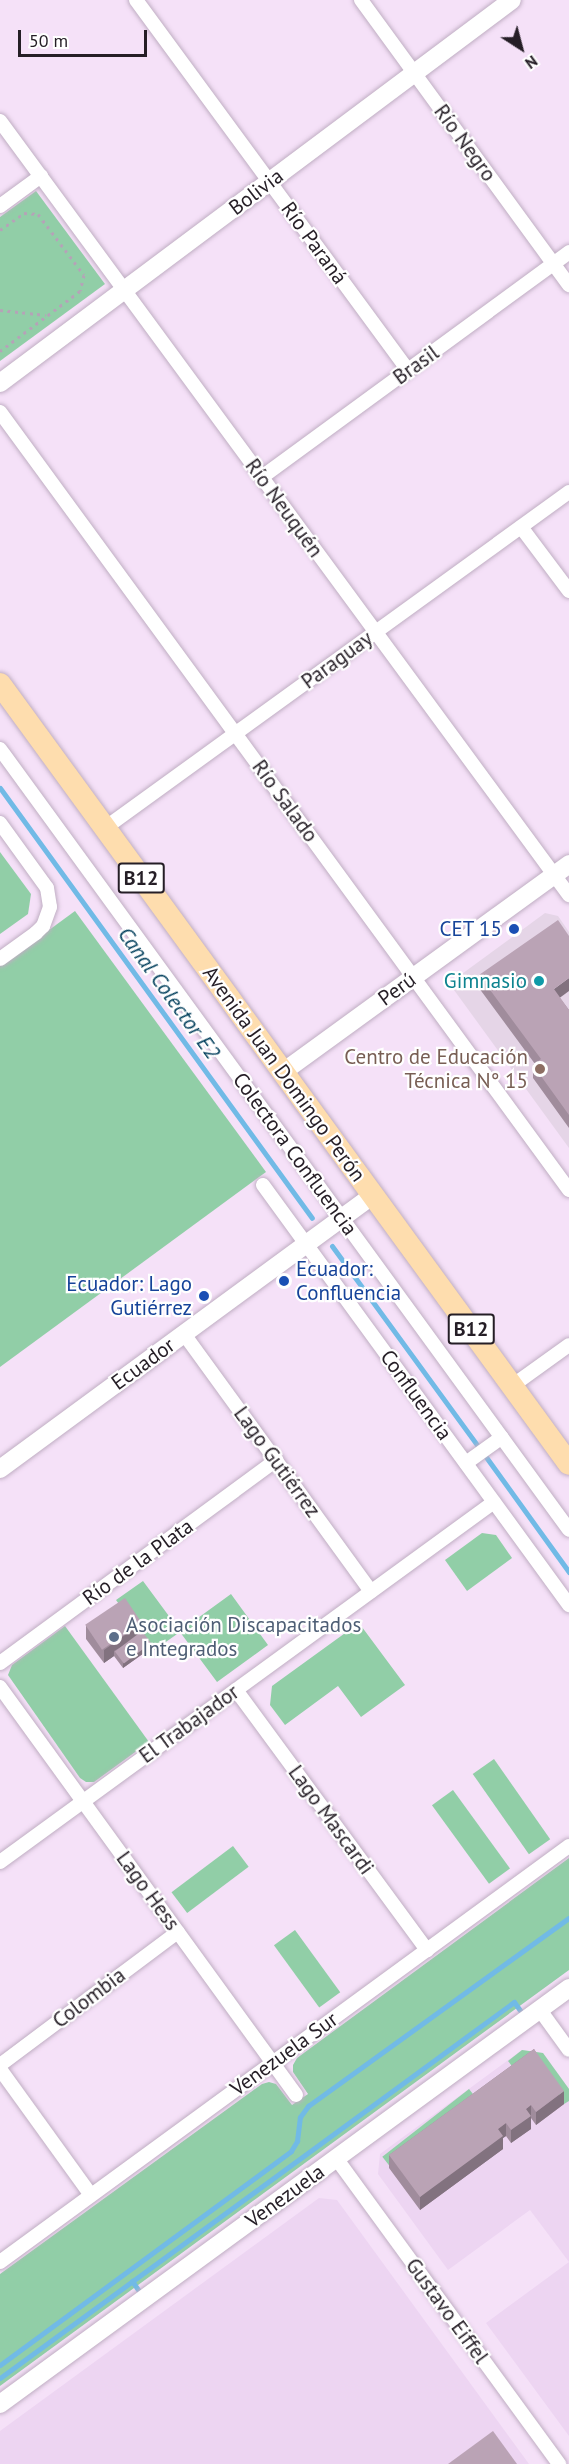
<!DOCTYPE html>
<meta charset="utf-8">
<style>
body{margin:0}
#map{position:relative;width:569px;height:2464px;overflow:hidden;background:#f5e1f8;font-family:"PT Sans",sans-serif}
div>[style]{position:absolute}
.built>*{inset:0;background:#edd5f2}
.education>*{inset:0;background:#e5d5e7}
.green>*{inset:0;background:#91cea7;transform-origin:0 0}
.stream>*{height:5px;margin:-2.5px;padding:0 2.5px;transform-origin:2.5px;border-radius:2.5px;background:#71bae6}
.path>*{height:3px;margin-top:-1.5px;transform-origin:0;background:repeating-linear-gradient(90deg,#b4a4b7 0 3px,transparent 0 7.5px)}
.roads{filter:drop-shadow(0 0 2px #c0aec3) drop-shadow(0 0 2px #c0aec3)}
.minor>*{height:14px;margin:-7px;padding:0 7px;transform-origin:7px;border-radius:7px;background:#fff}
.tertiary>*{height:18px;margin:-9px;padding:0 9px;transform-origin:9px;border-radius:9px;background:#fff}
.primary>*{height:22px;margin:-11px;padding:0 11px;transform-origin:11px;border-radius:11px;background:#feddae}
.wall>*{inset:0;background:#a08c9c}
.shaded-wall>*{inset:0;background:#82727f}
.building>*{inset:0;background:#baa3b5;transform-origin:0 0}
.dots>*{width:16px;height:16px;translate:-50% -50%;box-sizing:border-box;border:3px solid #fff;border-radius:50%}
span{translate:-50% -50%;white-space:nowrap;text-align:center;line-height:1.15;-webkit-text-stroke:4.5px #fff;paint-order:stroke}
.shield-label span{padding:2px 4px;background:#fff;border:2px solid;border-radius:4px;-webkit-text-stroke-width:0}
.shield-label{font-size:20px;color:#251e26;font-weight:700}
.street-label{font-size:21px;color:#251e26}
.transit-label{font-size:21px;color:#164399}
.right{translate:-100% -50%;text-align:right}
.left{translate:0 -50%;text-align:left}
.culture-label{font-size:21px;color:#0d838f}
.education-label{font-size:21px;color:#785e54}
.service-label{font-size:21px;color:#4e5e75}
.water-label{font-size:22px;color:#003e5b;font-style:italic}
.north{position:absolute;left:491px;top:18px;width:60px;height:60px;-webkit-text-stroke:4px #fff;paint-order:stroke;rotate:144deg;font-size:16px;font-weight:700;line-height:24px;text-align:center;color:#251e26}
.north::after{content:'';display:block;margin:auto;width:21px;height:27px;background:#251e26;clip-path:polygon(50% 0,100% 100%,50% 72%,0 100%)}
.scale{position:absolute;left:18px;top:30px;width:129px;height:27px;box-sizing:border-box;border:3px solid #251e26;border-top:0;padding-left:8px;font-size:18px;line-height:21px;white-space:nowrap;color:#251e26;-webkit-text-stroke:4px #fff;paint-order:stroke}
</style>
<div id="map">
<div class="built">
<i style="clip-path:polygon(522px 2050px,543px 2053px,569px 2089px,569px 2436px,486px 2323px,569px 2262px,530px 2210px,448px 2270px,378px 2174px,380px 2154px)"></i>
<i style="clip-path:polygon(319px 2198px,337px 2200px,529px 2464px,0 2464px,0 2431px)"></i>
</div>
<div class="education">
<i style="clip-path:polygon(545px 913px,558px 916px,569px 932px,569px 1148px,454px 990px,455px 979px)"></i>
</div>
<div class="green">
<i style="clip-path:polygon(36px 191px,105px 284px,0 361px,0 217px)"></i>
<i style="clip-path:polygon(0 852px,31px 894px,28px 914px,0 934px)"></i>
<i style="clip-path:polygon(75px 911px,266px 1172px,0 1367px,0 966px)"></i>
<i style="clip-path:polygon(482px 1533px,496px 1535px,512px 1558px,467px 1591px,445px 1560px)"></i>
<i style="clip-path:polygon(143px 1581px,180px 1631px,231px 1594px,268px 1645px,217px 1682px,180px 1632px,153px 1651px,116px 1600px)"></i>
<i style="clip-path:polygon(359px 1623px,405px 1685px,361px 1717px,338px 1686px,285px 1725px,270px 1705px,272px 1686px)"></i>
<i style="clip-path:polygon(65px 1626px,149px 1742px,94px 1782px,86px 1782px,80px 1778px,8px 1675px,12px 1665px)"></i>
<i style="left:494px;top:1759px;width:98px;height:26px;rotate:55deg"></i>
<i style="left:453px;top:1790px;width:97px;height:26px;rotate:54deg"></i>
<i style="left:233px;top:1846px;width:26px;height:77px;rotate:53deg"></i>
<i style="clip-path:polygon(569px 1858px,569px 1970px,0 2386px,0 2274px,262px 2084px,269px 2082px,276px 2084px,292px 2105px,308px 2094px,293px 2072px,293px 2065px,297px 2058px)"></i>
<i style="left:295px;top:1930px;width:77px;height:26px;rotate:54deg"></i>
<i style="clip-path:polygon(522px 2050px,543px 2053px,569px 2089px,569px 2101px,564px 2104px,518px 2074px,508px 2061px)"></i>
<i style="left:469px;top:2089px;width:16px;height:110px;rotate:52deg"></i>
</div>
<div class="stream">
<i style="left:0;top:788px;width:531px;rotate:54.04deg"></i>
<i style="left:332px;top:1246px;width:248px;rotate:53.9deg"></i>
<i style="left:486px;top:1457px;width:142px;rotate:54.2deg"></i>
<i style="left:132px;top:2281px;width:19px;rotate:55deg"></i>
<i style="left:0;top:2365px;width:361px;rotate:-36.3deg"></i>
<i style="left:291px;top:2151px;width:12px;rotate:-59deg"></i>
<i style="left:297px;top:2141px;width:24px;rotate:-83deg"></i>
<i style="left:300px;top:2117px;width:14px;rotate:-54deg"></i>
<i style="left:308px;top:2106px;width:322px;rotate:-35.8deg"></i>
<i style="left:0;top:2378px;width:637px;rotate:-36.19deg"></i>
<i style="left:514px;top:2002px;width:17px;rotate:54deg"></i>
</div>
<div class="path">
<i style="left:0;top:230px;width:29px;rotate:-35deg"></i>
<i style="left:24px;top:213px;width:14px;rotate:4deg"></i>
<i style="left:38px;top:214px;width:76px;rotate:53deg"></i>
<i style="left:84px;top:275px;width:16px;rotate:104deg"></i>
<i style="left:80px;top:291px;width:100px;rotate:143.1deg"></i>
<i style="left:0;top:310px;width:46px;rotate:6.2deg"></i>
</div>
<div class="roads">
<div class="minor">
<i style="left:136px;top:0;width:459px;rotate:53.7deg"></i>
<i style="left:361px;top:0;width:353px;rotate:53.9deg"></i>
<i style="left:0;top:121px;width:961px;rotate:53.68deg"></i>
<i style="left:0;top:206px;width:51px;rotate:-36.2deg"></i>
<i style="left:0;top:412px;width:964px;rotate:53.82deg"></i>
<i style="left:262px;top:477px;width:381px;rotate:-36.2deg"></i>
<i style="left:521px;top:527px;width:80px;rotate:53.1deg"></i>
<i style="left:0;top:749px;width:966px;rotate:53.92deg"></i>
<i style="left:0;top:823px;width:80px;rotate:54.1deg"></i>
<i style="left:47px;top:888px;width:19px;rotate:81deg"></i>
<i style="left:50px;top:907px;width:20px;rotate:110deg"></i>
<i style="left:43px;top:926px;width:10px;rotate:135deg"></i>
<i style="left:36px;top:933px;width:44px;rotate:144.2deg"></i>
<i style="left:105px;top:828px;width:573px;rotate:-35.91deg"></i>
<i style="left:263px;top:1185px;width:520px;rotate:53.92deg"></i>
<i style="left:184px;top:1334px;width:318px;rotate:54deg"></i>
<i style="left:512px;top:1386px;width:70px;rotate:-35.7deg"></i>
<i style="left:466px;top:1463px;width:44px;rotate:-35.8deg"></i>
<i style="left:0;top:1663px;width:343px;rotate:-36.3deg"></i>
<i style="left:0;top:1687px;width:504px;rotate:54.04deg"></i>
<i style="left:236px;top:1690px;width:323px;rotate:53.7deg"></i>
<i style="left:0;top:1862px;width:611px;rotate:-36.08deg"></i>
<i style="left:540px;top:2010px;width:49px;rotate:54.1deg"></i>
<i style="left:0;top:2065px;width:222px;rotate:-36.8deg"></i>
<i style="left:0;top:2069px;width:155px;rotate:54.2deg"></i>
<i style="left:336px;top:2158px;width:379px;rotate:53.9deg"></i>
<i style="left:0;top:2262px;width:705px;rotate:-36.17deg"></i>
</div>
<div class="tertiary">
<i style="left:0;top:383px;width:639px;rotate:-36.8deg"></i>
<i style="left:283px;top:1072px;width:354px;rotate:-36deg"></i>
<i style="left:0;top:1469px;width:463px;rotate:-36.3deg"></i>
<i style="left:0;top:2404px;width:705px;rotate:-36.17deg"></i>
</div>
<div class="primary">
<i style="left:0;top:684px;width:965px;rotate:53.89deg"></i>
</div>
</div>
<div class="wall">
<i style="clip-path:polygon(479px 975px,560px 998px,569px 1010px,569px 1128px,533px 1078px,533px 1065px,535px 1064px,479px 988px)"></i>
<i style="clip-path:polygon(86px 1626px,142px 1631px,151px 1648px,123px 1668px,114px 1656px,104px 1663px,86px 1639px)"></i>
<i style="clip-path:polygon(534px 2049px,564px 2104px,536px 2125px,531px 2118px,531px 2129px,511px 2143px,506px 2136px,503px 2138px,503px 2149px,420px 2210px,389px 2168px,389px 2155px)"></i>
</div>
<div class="shaded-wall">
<i style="clip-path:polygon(569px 978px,569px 991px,554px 1002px,554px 989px)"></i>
<i style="clip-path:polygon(142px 1623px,142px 1635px,114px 1651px,114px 1656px,104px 1663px,104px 1650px)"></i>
<i style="clip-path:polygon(151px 1643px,151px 1648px,123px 1668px,123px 1663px)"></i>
<i style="clip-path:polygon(564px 2091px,564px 2104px,536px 2125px,536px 2112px)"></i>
<i style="clip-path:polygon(531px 2105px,531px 2129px,511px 2143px,511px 2130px,526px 2109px)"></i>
<i style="clip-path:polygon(506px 2123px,506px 2136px,503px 2138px,503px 2149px,420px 2210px,420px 2197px,498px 2129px)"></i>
</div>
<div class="building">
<i style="clip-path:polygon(558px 920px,569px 936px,569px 978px,554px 989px,569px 1010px,569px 1115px,533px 1065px,541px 1059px,479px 975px)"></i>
<i style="left:125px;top:1598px;width:30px;height:48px;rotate:56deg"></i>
<i style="left:142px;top:1631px;width:15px;height:34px;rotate:53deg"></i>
<i style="clip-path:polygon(534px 2049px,564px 2091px,536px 2112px,531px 2105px,526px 2109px,531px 2116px,511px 2130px,506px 2123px,498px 2129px,503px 2136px,420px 2197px,389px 2155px)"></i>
<i style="clip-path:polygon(493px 2431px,517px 2464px,448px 2464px)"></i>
</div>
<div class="dots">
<i style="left:514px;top:929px;background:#1a4fb4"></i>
<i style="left:539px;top:981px;background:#0f9aa8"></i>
<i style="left:540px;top:1069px;background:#8d6e63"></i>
<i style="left:284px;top:1281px;background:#1a4fb4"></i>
<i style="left:204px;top:1296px;background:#1a4fb4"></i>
<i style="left:114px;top:1637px;background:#5c6f8a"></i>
</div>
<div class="shield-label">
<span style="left:141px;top:878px">B12</span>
<span style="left:471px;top:1329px">B12</span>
</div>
<div class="street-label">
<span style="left:465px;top:143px;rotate:54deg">Río Negro</span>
<span style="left:256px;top:192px;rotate:-37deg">Bolivia</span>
<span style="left:314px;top:243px;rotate:54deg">Río Paraná</span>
<span style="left:416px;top:365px;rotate:-36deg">Brasil</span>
<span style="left:284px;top:508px;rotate:54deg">Río Neuquén</span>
<span style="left:337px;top:660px;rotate:-36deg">Paraguay</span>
<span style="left:285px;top:801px;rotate:54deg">Río Salado</span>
<span style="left:397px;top:989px;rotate:-36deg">Perú</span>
<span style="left:284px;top:1074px;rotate:54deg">Avenida Juan Domingo Perón</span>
<span style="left:295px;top:1154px;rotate:54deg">Colectora Confluencia</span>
<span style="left:143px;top:1364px;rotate:-36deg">Ecuador</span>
<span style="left:416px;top:1395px;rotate:54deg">Confluencia</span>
<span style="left:277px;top:1462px;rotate:54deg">Lago Gutiérrez</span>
<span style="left:138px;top:1562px;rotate:-36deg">Río de la Plata</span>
<span style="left:189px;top:1724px;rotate:-36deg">El Trabajador</span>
<span style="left:331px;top:1820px;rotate:54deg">Lago Mascardi</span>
<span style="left:148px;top:1891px;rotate:54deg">Lago Hess</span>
<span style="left:89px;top:1998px;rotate:-37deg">Colombia</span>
<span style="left:284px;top:2054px;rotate:-36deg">Venezuela Sur</span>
<span style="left:285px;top:2196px;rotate:-36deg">Venezuela</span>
<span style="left:447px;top:2311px;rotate:54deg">Gustavo Eiffel</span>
</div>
<div class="transit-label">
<span class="right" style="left:502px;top:929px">CET 15</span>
<span class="left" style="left:296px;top:1281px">Ecuador:<br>Confluencia</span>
<span class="right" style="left:192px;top:1296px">Ecuador: Lago<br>Gutiérrez</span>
</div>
<div class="culture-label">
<span class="right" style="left:527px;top:981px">Gimnasio</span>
</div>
<div class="education-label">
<span class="right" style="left:528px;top:1069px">Centro de Educación<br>Técnica N° 15</span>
</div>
<div class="service-label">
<span class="left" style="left:126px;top:1637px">Asociación Discapacitados<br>e Integrados</span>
</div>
<div class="water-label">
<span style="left:169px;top:993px;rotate:54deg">Canal Colector E2</span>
</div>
<div class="north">N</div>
<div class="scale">50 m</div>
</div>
